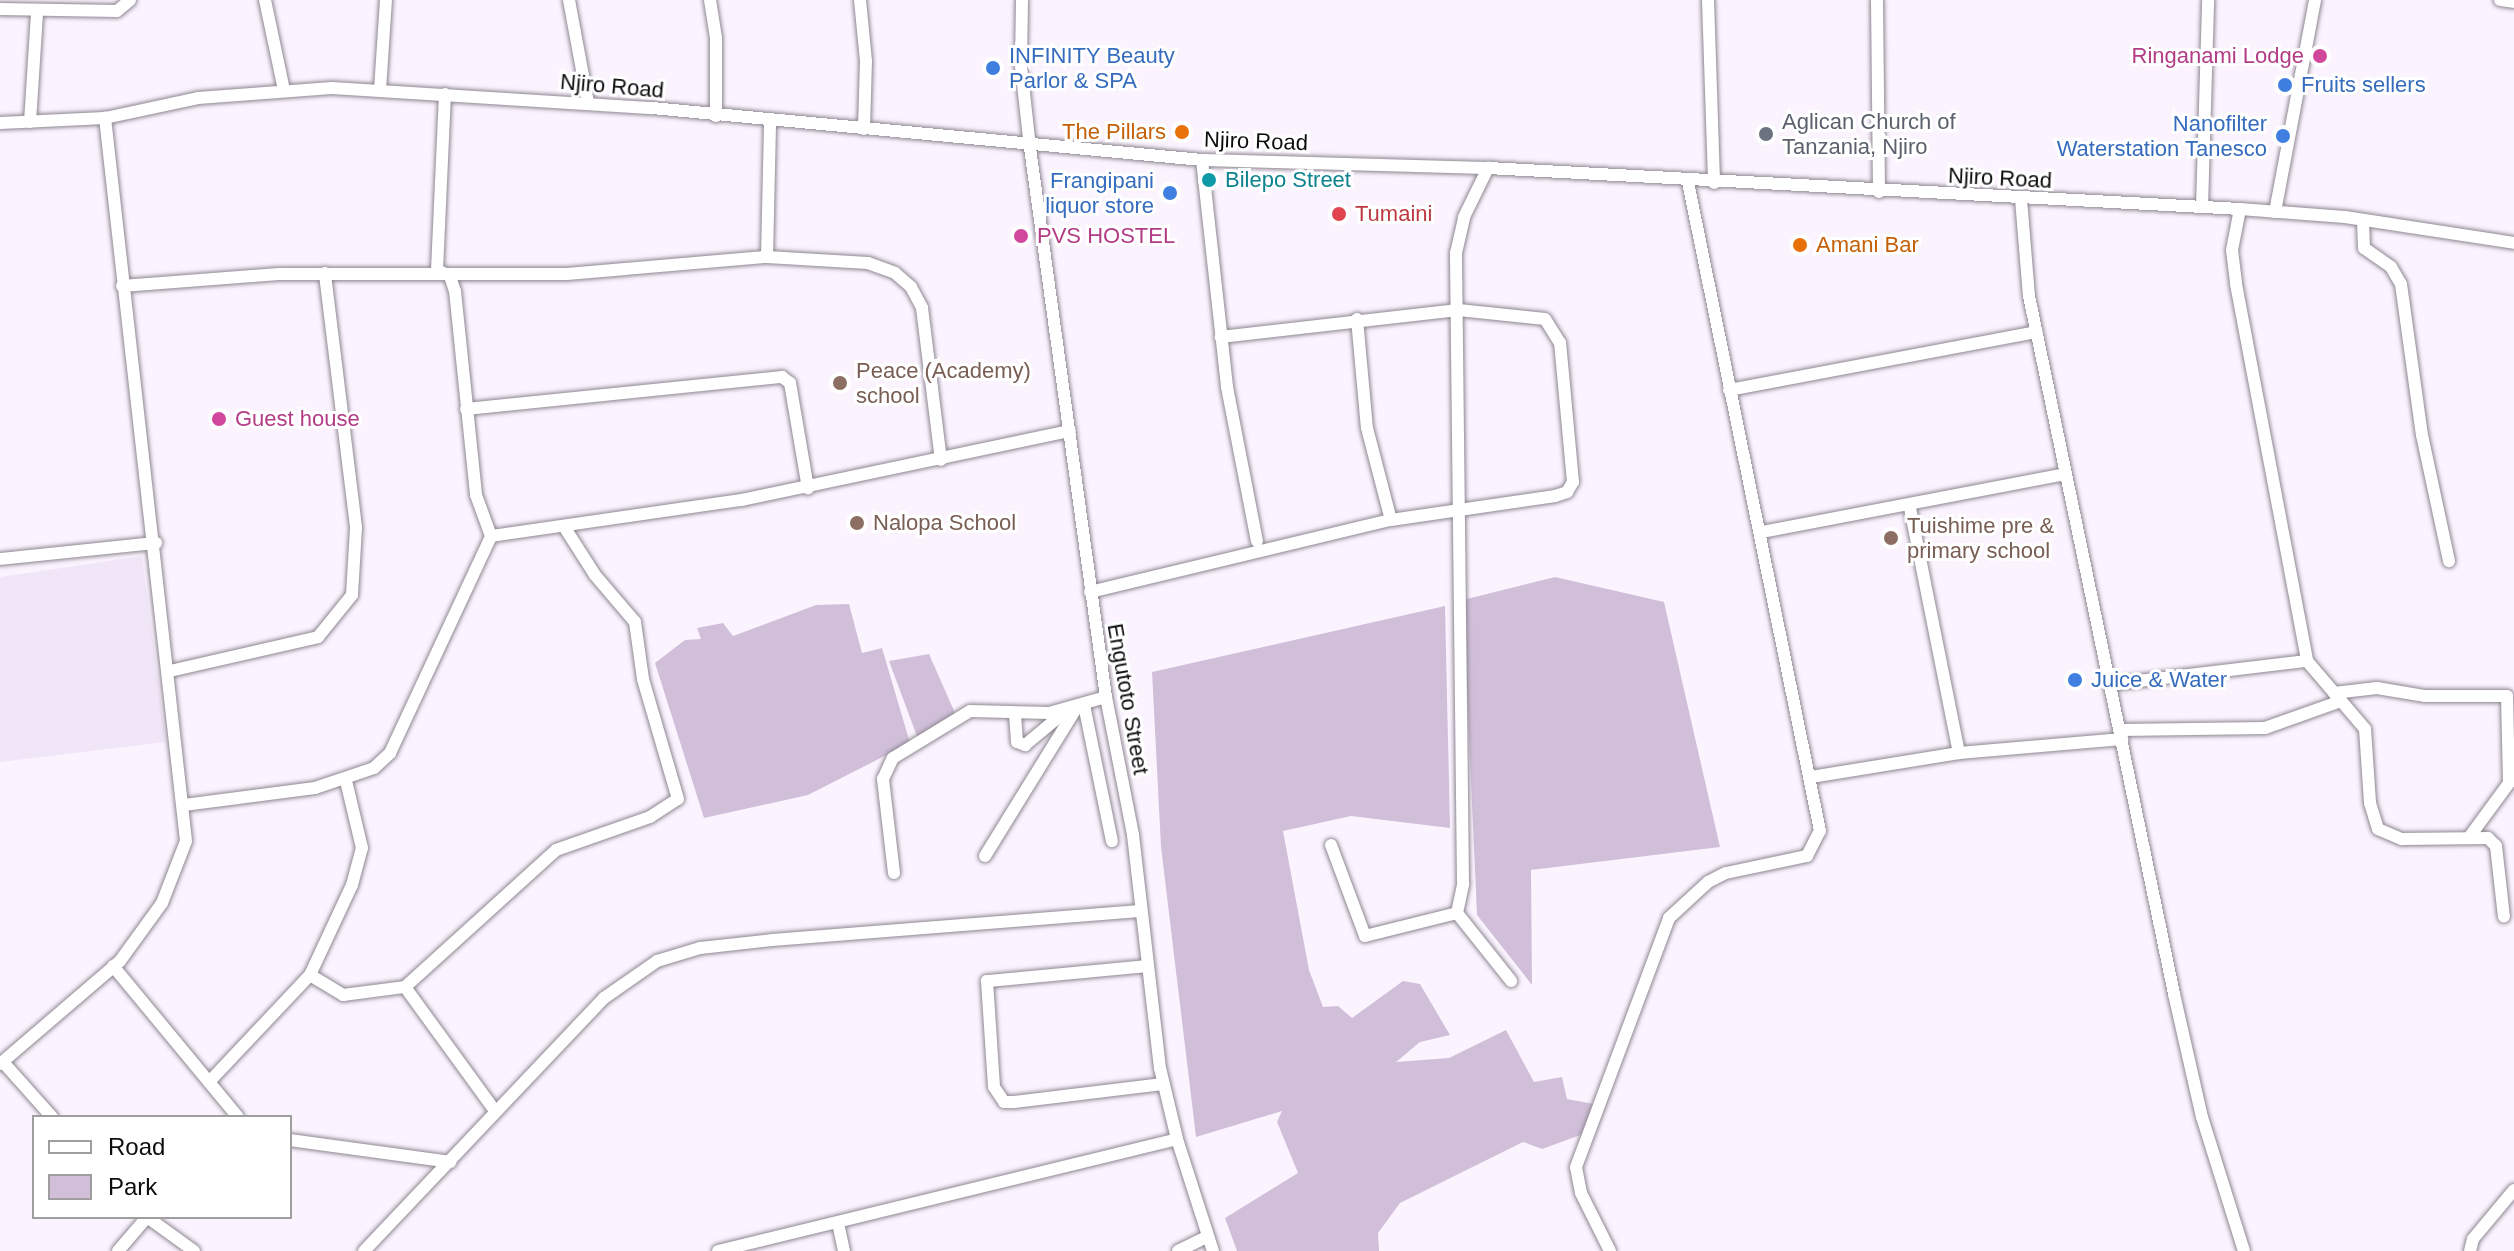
<!DOCTYPE html>
<style>
body{margin:0}
#map{position:relative;width:2514px;height:1251px;overflow:hidden;background:#fbf4ff;font-family:Arial,sans-serif}
div>[style]{position:absolute}
.built>*{inset:0;background:#f1e6f7}
.green>*{inset:0;background:#d1bfda}
.roads{filter:drop-shadow(0 0 2px #8e8791) drop-shadow(0 0 2px #8e8791)}
.minor>*{height:12px;margin:-6px;padding:0 6px;transform-origin:6px;border-radius:6px;background:#fff}
.dots>*{width:22px;height:22px;translate:-50% -50%;box-sizing:border-box;border:4px solid #fff;border-radius:50%}
span{translate:-50% -50%;white-space:nowrap;text-align:center;line-height:1.15;-webkit-text-stroke:6px #fff;paint-order:stroke}
.shop-label{font-size:22px;color:#366cbe}
.left{translate:0 -50%;text-align:left}
.right{translate:-100% -50%;text-align:right}
.hotel-label{font-size:22px;color:#b23c85}
.street-label{font-size:22px;color:#0e0c0f}
.worship-label{font-size:22px;color:#5b616d}
.food-label{font-size:22px;color:#c56008}
.culture-label{font-size:22px;color:#0d838f}
.health-label{font-size:22px;color:#be3a42}
.education-label{font-size:22px;color:#785e54}
.legend{position:absolute;left:32px;top:1115px;width:260px;height:104px;box-sizing:border-box;background:#fff;border:2px solid #9f9e9f;margin:0;padding:10px 14px;list-style:none;font-size:24px;color:#0e0c0f}
.legend li{display:flex;align-items:center;gap:16px;height:40px}
.legend b{width:40px;border:2px solid #9f9e9f}
</style>
<div id="map">
<div class="built">
<i style="clip-path:polygon(142px 556px,166px 742px,0 762px,0 577px)"></i>
</div>
<div class="green">
<i style="clip-path:polygon(1555px 577px,1664px 602px,1720px 847px,1531px 870px,1532px 985px,1477px 915px,1463px 600px)"></i>
<i style="clip-path:polygon(849px 604px,862px 653px,882px 648px,910px 743px,808px 795px,704px 818px,655px 663px,685px 640px,701px 639px,697px 628px,723px 623px,733px 636px,816px 605px)"></i>
<i style="clip-path:polygon(1445px 606px,1450px 828px,1351px 816px,1283px 831px,1309px 970px,1323px 1007px,1338px 1006px,1352px 1018px,1403px 981px,1420px 984px,1450px 1035px,1420px 1042px,1396px 1062px,1449px 1058px,1506px 1030px,1534px 1082px,1562px 1077px,1567px 1099px,1594px 1104px,1586px 1133px,1542px 1149px,1523px 1142px,1400px 1203px,1378px 1233px,1379px 1251px,1237px 1251px,1225px 1218px,1298px 1173px,1277px 1122px,1282px 1111px,1196px 1137px,1161px 847px,1152px 672px)"></i>
<i style="clip-path:polygon(929px 654px,955px 713px,918px 739px,889px 661px)"></i>
</div>
<div class="roads">
<div class="minor">
<i style="left:265px;top:0;width:92px;rotate:78.1deg"></i>
<i style="left:569px;top:0;width:105px;rotate:79.5deg"></i>
<i style="left:710px;top:0;width:39px;rotate:81deg"></i>
<i style="left:716px;top:39px;width:77px;rotate:90deg"></i>
<i style="left:860px;top:0;width:61px;rotate:84.4deg"></i>
<i style="left:866px;top:61px;width:68px;rotate:91.7deg"></i>
<i style="left:1022px;top:0;width:66px;rotate:90.9deg"></i>
<i style="left:1021px;top:66px;width:82px;rotate:83.7deg"></i>
<i style="left:1030px;top:148px;width:554px;rotate:82.12deg"></i>
<i style="left:1106px;top:697px;width:141px;rotate:78.9deg"></i>
<i style="left:1133px;top:835px;width:235px;rotate:83.4deg"></i>
<i style="left:1160px;top:1068px;width:73px;rotate:76.5deg"></i>
<i style="left:1177px;top:1139px;width:118px;rotate:72.2deg"></i>
<i style="left:1708px;top:0;width:183px;rotate:88.1deg"></i>
<i style="left:1877px;top:0;width:192px;rotate:89.4deg"></i>
<i style="left:2500px;top:0;width:14px;rotate:8deg"></i>
<i style="left:0;top:9px;width:117px;rotate:1deg"></i>
<i style="left:117px;top:11px;width:17px;rotate:-40deg"></i>
<i style="left:380px;top:90px;width:90px;rotate:-86.2deg"></i>
<i style="left:445px;top:94px;width:176px;rotate:92.6deg"></i>
<i style="left:437px;top:270px;width:14px;rotate:25deg"></i>
<i style="left:450px;top:276px;width:16px;rotate:72deg"></i>
<i style="left:455px;top:291px;width:205px;rotate:84.1deg"></i>
<i style="left:476px;top:495px;width:44px;rotate:69.9deg"></i>
<i style="left:30px;top:122px;width:109px;rotate:-86.3deg"></i>
<i style="left:0;top:123px;width:105px;rotate:-2.7deg"></i>
<i style="left:105px;top:118px;width:95px;rotate:-12.1deg"></i>
<i style="left:198px;top:98px;width:134px;rotate:-4.3deg"></i>
<i style="left:332px;top:88px;width:321px;rotate:3.6deg"></i>
<i style="left:652px;top:108px;width:552px;rotate:5.4deg"></i>
<i style="left:1202px;top:160px;width:286px;rotate:1.6deg"></i>
<i style="left:1488px;top:168px;width:753px;rotate:3.12deg"></i>
<i style="left:2240px;top:209px;width:105px;rotate:4.4deg"></i>
<i style="left:2345px;top:217px;width:171px;rotate:8.7deg"></i>
<i style="left:1202px;top:160px;width:228px;rotate:83.7deg"></i>
<i style="left:1227px;top:387px;width:157px;rotate:79deg"></i>
<i style="left:2021px;top:199px;width:97px;rotate:85.3deg"></i>
<i style="left:2029px;top:296px;width:713px;rotate:78.26deg"></i>
<i style="left:2174px;top:994px;width:126px;rotate:77.2deg"></i>
<i style="left:2202px;top:1117px;width:140px;rotate:72.6deg"></i>
<i style="left:2202px;top:207px;width:207px;rotate:-88.3deg"></i>
<i style="left:2240px;top:209px;width:42px;rotate:101deg"></i>
<i style="left:2232px;top:250px;width:34px;rotate:83deg"></i>
<i style="left:2236px;top:284px;width:384px;rotate:79.3deg"></i>
<i style="left:2307px;top:661px;width:89px;rotate:49.5deg"></i>
<i style="left:2365px;top:729px;width:74px;rotate:86.1deg"></i>
<i style="left:2370px;top:803px;width:27px;rotate:73deg"></i>
<i style="left:2378px;top:829px;width:26px;rotate:23deg"></i>
<i style="left:2402px;top:839px;width:86px;rotate:-0.7deg"></i>
<i style="left:2488px;top:838px;width:11px;rotate:45deg"></i>
<i style="left:2496px;top:846px;width:71px;rotate:83.6deg"></i>
<i style="left:2275px;top:212px;width:216px;rotate:-79.3deg"></i>
<i style="left:2363px;top:220px;width:28px;rotate:88deg"></i>
<i style="left:2364px;top:248px;width:33px;rotate:35deg"></i>
<i style="left:2391px;top:267px;width:20px;rotate:60deg"></i>
<i style="left:2401px;top:284px;width:152px;rotate:82.1deg"></i>
<i style="left:2422px;top:435px;width:129px;rotate:77.9deg"></i>
<i style="left:767px;top:257px;width:137px;rotate:-88.7deg"></i>
<i style="left:122px;top:286px;width:157px;rotate:-4.4deg"></i>
<i style="left:279px;top:274px;width:288px"></i>
<i style="left:567px;top:274px;width:201px;rotate:-4.9deg"></i>
<i style="left:767px;top:257px;width:101px;rotate:3.4deg"></i>
<i style="left:868px;top:263px;width:29px;rotate:20deg"></i>
<i style="left:895px;top:273px;width:21px;rotate:41deg"></i>
<i style="left:911px;top:287px;width:24px;rotate:62deg"></i>
<i style="left:922px;top:308px;width:153px;rotate:82.9deg"></i>
<i style="left:1357px;top:319px;width:109px;rotate:84.8deg"></i>
<i style="left:1367px;top:428px;width:95px;rotate:75.4deg"></i>
<i style="left:1729px;top:390px;width:313px;rotate:-10.7deg"></i>
<i style="left:466px;top:409px;width:318px;rotate:-5.8deg"></i>
<i style="left:782px;top:377px;width:10px;rotate:37deg"></i>
<i style="left:790px;top:383px;width:107px;rotate:80.3deg"></i>
<i style="left:1910px;top:508px;width:250px;rotate:78.7deg"></i>
<i style="left:1762px;top:532px;width:309px;rotate:-10.8deg"></i>
<i style="left:0;top:559px;width:157px;rotate:-5.9deg"></i>
<i style="left:1090px;top:592px;width:309px;rotate:-13.5deg"></i>
<i style="left:1391px;top:520px;width:166px;rotate:-8.3deg"></i>
<i style="left:1555px;top:496px;width:13px;rotate:-18deg"></i>
<i style="left:1567px;top:492px;width:12px;rotate:-59deg"></i>
<i style="left:1573px;top:482px;width:140px;rotate:-95.3deg"></i>
<i style="left:1560px;top:343px;width:28px;rotate:-122deg"></i>
<i style="left:1545px;top:319px;width:87px;rotate:-174.1deg"></i>
<i style="left:1458px;top:310px;width:239px;rotate:173.5deg"></i>
<i style="left:170px;top:671px;width:152px;rotate:-12.9deg"></i>
<i style="left:318px;top:637px;width:54px;rotate:-51deg"></i>
<i style="left:352px;top:595px;width:68px;rotate:-86.6deg"></i>
<i style="left:356px;top:527px;width:256px;rotate:-97deg"></i>
<i style="left:2113px;top:684px;width:195px;rotate:-6.8deg"></i>
<i style="left:2334px;top:693px;width:43px;rotate:-6.6deg"></i>
<i style="left:2377px;top:688px;width:49px;rotate:9.5deg"></i>
<i style="left:2425px;top:696px;width:82px"></i>
<i style="left:2507px;top:696px;width:87px;rotate:88.7deg"></i>
<i style="left:2509px;top:783px;width:66px;rotate:126.3deg"></i>
<i style="left:1084px;top:705px;width:139px;rotate:78.4deg"></i>
<i style="left:1015px;top:714px;width:28px;rotate:86deg"></i>
<i style="left:1017px;top:742px;width:9px;rotate:21deg"></i>
<i style="left:1025px;top:745px;width:55px;rotate:-39.8deg"></i>
<i style="left:2121px;top:730px;width:144px;rotate:-0.8deg"></i>
<i style="left:2265px;top:728px;width:81px;rotate:-19.6deg"></i>
<i style="left:1811px;top:777px;width:150px;rotate:-9.2deg"></i>
<i style="left:1959px;top:753px;width:164px;rotate:-4.9deg"></i>
<i style="left:184px;top:805px;width:132px;rotate:-7.4deg"></i>
<i style="left:315px;top:788px;width:62px;rotate:-18.7deg"></i>
<i style="left:374px;top:768px;width:22px;rotate:-43deg"></i>
<i style="left:390px;top:753px;width:239px;rotate:-65deg"></i>
<i style="left:491px;top:536px;width:254px;rotate:-8.2deg"></i>
<i style="left:742px;top:500px;width:335px;rotate:-11.9deg"></i>
<i style="left:1331px;top:845px;width:97px;rotate:69.5deg"></i>
<i style="left:1365px;top:936px;width:95px;rotate:-14deg"></i>
<i style="left:1457px;top:913px;width:30px;rotate:-78deg"></i>
<i style="left:1463px;top:884px;width:631px;rotate:-90.64deg"></i>
<i style="left:1456px;top:253px;width:37px;rotate:-77deg"></i>
<i style="left:1464px;top:217px;width:55px;rotate:-63.9deg"></i>
<i style="left:985px;top:856px;width:175px;rotate:-58.3deg"></i>
<i style="left:894px;top:873px;width:95px;rotate:-96.7deg"></i>
<i style="left:883px;top:779px;width:23px;rotate:-65deg"></i>
<i style="left:893px;top:758px;width:90px;rotate:-31.4deg"></i>
<i style="left:970px;top:711px;width:79px;rotate:1.5deg"></i>
<i style="left:1049px;top:713px;width:59px;rotate:-15.7deg"></i>
<i style="left:1457px;top:913px;width:87px;rotate:51.5deg"></i>
<i style="left:113px;top:966px;width:196px;rotate:50.4deg"></i>
<i style="left:1147px;top:966px;width:161px;rotate:174.6deg"></i>
<i style="left:987px;top:981px;width:106px;rotate:86.2deg"></i>
<i style="left:994px;top:1087px;width:18px;rotate:56deg"></i>
<i style="left:1004px;top:1102px;width:10px"></i>
<i style="left:1014px;top:1102px;width:150px;rotate:-6.9deg"></i>
<i style="left:310px;top:975px;width:39px;rotate:31deg"></i>
<i style="left:343px;top:995px;width:63px;rotate:-7.4deg"></i>
<i style="left:405px;top:987px;width:153px;rotate:54deg"></i>
<i style="left:405px;top:987px;width:204px;rotate:-42.2deg"></i>
<i style="left:556px;top:850px;width:100px;rotate:-19.3deg"></i>
<i style="left:650px;top:817px;width:33px;rotate:-33deg"></i>
<i style="left:678px;top:799px;width:125px;rotate:-106.3deg"></i>
<i style="left:643px;top:679px;width:58px;rotate:-98deg"></i>
<i style="left:635px;top:622px;width:62px;rotate:-130.4deg"></i>
<i style="left:595px;top:575px;width:56px;rotate:-122.6deg"></i>
<i style="left:3px;top:1062px;width:74px;rotate:48.3deg"></i>
<i style="left:0;top:1064px;width:158px;rotate:-40.6deg"></i>
<i style="left:120px;top:961px;width:72px;rotate:-54.1deg"></i>
<i style="left:162px;top:903px;width:66px;rotate:-68.8deg"></i>
<i style="left:186px;top:841px;width:728px;rotate:-96.39deg"></i>
<i style="left:209px;top:1082px;width:147px;rotate:-46.7deg"></i>
<i style="left:310px;top:975px;width:99px;rotate:-65deg"></i>
<i style="left:352px;top:885px;width:38px;rotate:-75deg"></i>
<i style="left:362px;top:848px;width:69px;rotate:-103.4deg"></i>
<i style="left:290px;top:1140px;width:162px;rotate:7.8deg"></i>
<i style="left:147px;top:1217px;width:58px;rotate:35.9deg"></i>
<i style="left:838px;top:1223px;width:29px;rotate:78deg"></i>
<i style="left:118px;top:1251px;width:45px;rotate:-49.5deg"></i>
<i style="left:364px;top:1251px;width:349px;rotate:-46.5deg"></i>
<i style="left:604px;top:998px;width:65px;rotate:-34.9deg"></i>
<i style="left:657px;top:961px;width:45px;rotate:-16.8deg"></i>
<i style="left:700px;top:948px;width:72px;rotate:-6.3deg"></i>
<i style="left:772px;top:940px;width:369px;rotate:-4.5deg"></i>
<i style="left:718px;top:1251px;width:472px;rotate:-13.7deg"></i>
<i style="left:1178px;top:1251px;width:32px;rotate:-26deg"></i>
<i style="left:1610px;top:1251px;width:65px;rotate:-116.6deg"></i>
<i style="left:1581px;top:1193px;width:26px;rotate:-101deg"></i>
<i style="left:1576px;top:1167px;width:266px;rotate:-69.5deg"></i>
<i style="left:1669px;top:918px;width:53px;rotate:-42.7deg"></i>
<i style="left:1708px;top:882px;width:20px;rotate:-27deg"></i>
<i style="left:1726px;top:873px;width:83px;rotate:-11.9deg"></i>
<i style="left:1807px;top:856px;width:28px;rotate:-63deg"></i>
<i style="left:1820px;top:831px;width:662px;rotate:-101.5deg"></i>
<i style="left:2470px;top:1251px;width:12px;rotate:-76deg"></i>
<i style="left:2473px;top:1239px;width:64px;rotate:-50.1deg"></i>
</div>
</div>
<div class="dots">
<i style="left:2320px;top:56px;background:#d1479c"></i>
<i style="left:993px;top:68px;background:#3f7fe0"></i>
<i style="left:2285px;top:85px;background:#3f7fe0"></i>
<i style="left:1182px;top:132px;background:#e8710a"></i>
<i style="left:1766px;top:134px;background:#6b7280"></i>
<i style="left:2283px;top:136px;background:#3f7fe0"></i>
<i style="left:1209px;top:180px;background:#0f9aa8"></i>
<i style="left:1170px;top:193px;background:#3f7fe0"></i>
<i style="left:1339px;top:214px;background:#e0444e"></i>
<i style="left:1021px;top:236px;background:#d1479c"></i>
<i style="left:1800px;top:245px;background:#e8710a"></i>
<i style="left:840px;top:383px;background:#8d6e63"></i>
<i style="left:219px;top:419px;background:#d1479c"></i>
<i style="left:857px;top:523px;background:#8d6e63"></i>
<i style="left:1891px;top:538px;background:#8d6e63"></i>
<i style="left:2075px;top:680px;background:#3f7fe0"></i>
</div>
<div class="shop-label">
<span class="left" style="left:1009px;top:68px">INFINITY Beauty<br>Parlor &amp; SPA</span>
<span class="left" style="left:2301px;top:85px">Fruits sellers</span>
<span class="right" style="left:2267px;top:136px">Nanofilter<br>Waterstation Tanesco</span>
<span class="right" style="left:1154px;top:193px">Frangipani<br>liquor store</span>
<span class="left" style="left:2091px;top:680px">Juice &amp; Water</span>
</div>
<div class="hotel-label">
<span class="right" style="left:2304px;top:56px">Ringanami Lodge</span>
<span class="left" style="left:1037px;top:236px">PVS HOSTEL</span>
<span class="left" style="left:235px;top:419px">Guest house</span>
</div>
<div class="street-label">
<span style="left:612px;top:86px;rotate:5deg">Njiro Road</span>
<span style="left:1256px;top:141px;rotate:2deg">Njiro Road</span>
<span style="left:2000px;top:178px;rotate:3deg">Njiro Road</span>
<span style="left:1128px;top:699px;rotate:80deg">Engutoto Street</span>
</div>
<div class="worship-label">
<span class="left" style="left:1782px;top:134px">Aglican Church of<br>Tanzania, Njiro</span>
</div>
<div class="food-label">
<span class="right" style="left:1166px;top:132px">The Pillars</span>
<span class="left" style="left:1816px;top:245px">Amani Bar</span>
</div>
<div class="culture-label">
<span class="left" style="left:1225px;top:180px">Bilepo Street</span>
</div>
<div class="health-label">
<span class="left" style="left:1355px;top:214px">Tumaini</span>
</div>
<div class="education-label">
<span class="left" style="left:856px;top:383px">Peace (Academy)<br>school</span>
<span class="left" style="left:873px;top:523px">Nalopa School</span>
<span class="left" style="left:1907px;top:538px">Tuishime pre &amp;<br>primary school</span>
</div>
<ul class="legend">
<li><b style="height:10px;background:#fff"></b>Road</li>
<li><b style="height:22px;background:#d1bfda"></b>Park</li>
</ul>
</div>
